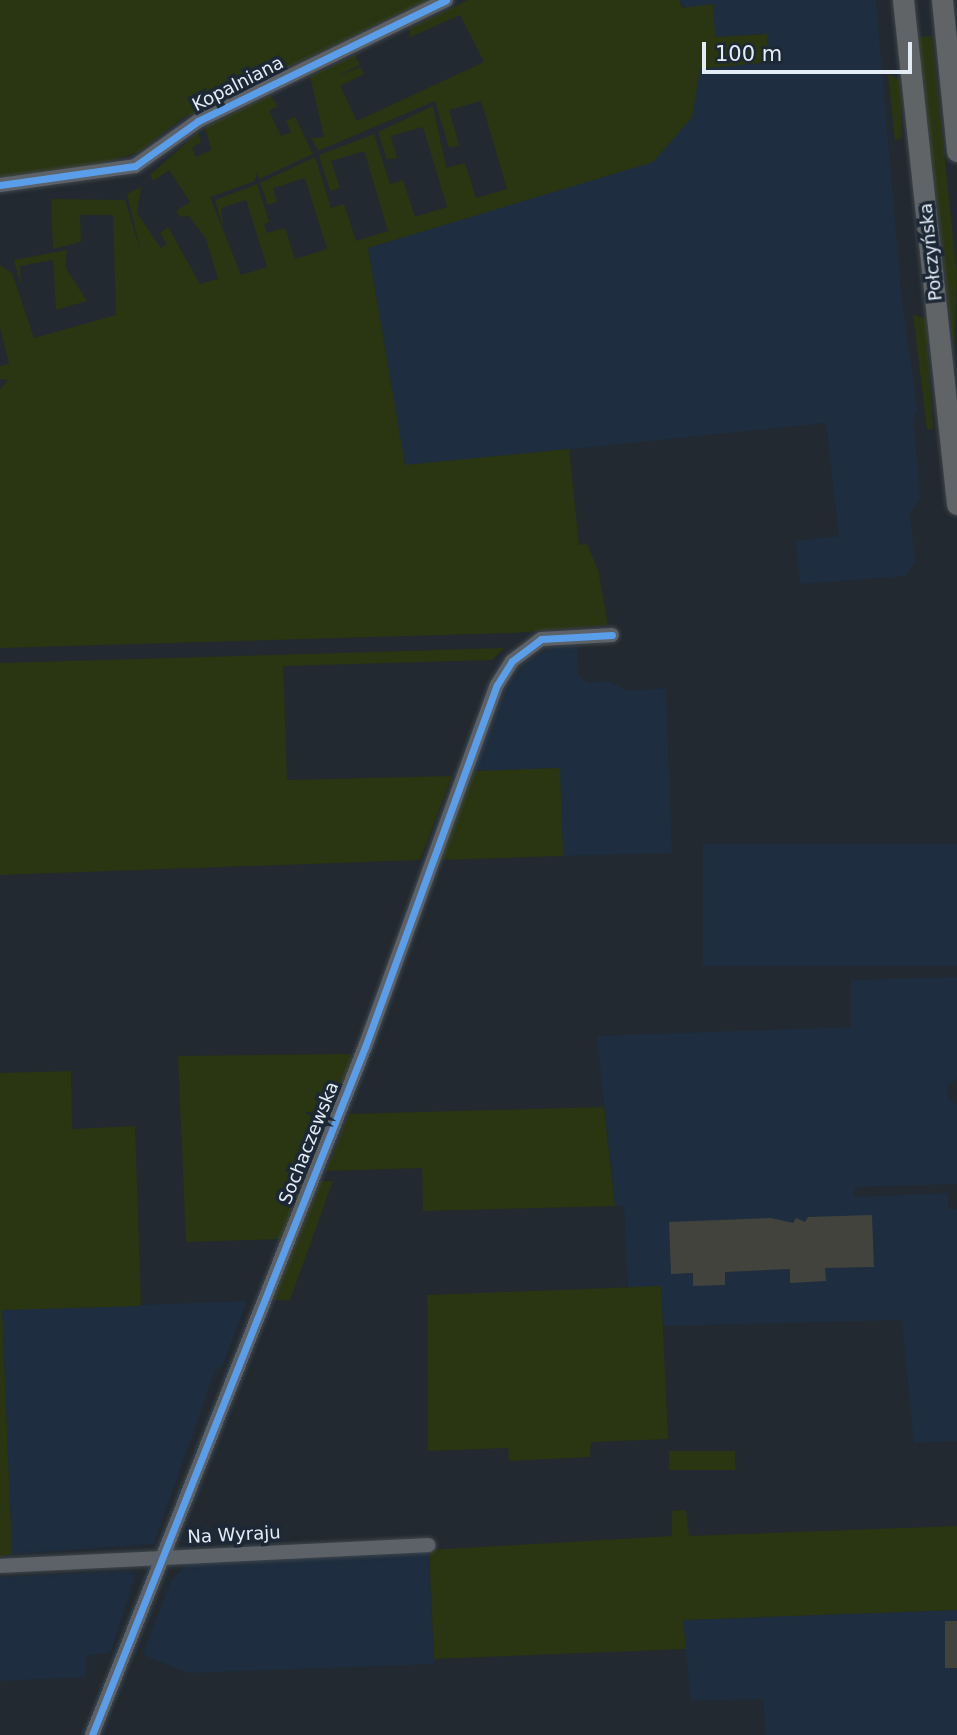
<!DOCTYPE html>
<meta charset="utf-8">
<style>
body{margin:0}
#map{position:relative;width:957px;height:1735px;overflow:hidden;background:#222930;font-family:"DejaVu Sans",sans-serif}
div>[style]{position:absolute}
.built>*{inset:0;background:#1e2d3f;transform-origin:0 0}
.green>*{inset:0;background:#2a3511;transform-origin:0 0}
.building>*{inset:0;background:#43433e;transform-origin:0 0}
.roads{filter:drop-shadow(0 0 2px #3f464c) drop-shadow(0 0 2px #3f464c)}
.street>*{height:14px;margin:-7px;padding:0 7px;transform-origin:7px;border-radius:7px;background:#5d6268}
.secondary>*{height:21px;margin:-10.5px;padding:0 10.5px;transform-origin:10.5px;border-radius:10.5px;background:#616466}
.cycleway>*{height:7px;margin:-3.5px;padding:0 3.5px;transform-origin:3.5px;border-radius:3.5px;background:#5a9eea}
span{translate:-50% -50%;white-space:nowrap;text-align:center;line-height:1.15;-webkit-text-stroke:7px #1c2836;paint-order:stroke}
.street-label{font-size:18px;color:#e4ecf6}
.scale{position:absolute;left:702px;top:42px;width:210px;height:32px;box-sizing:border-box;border:4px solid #e4ecf6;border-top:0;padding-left:9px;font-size:21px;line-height:24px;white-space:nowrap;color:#e4ecf6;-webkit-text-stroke:5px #1c2836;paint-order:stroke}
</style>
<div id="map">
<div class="built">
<i style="clip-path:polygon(679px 0,876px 0,902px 301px,918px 413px,913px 414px,920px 498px,910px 513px,915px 561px,906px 576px,800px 584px,796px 541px,839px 536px,826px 423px,405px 466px,368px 248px,653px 161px,699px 69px,769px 61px,766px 34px,715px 37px)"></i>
<i style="clip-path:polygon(577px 644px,578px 675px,588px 683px,607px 681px,629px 691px,666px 688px,672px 853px,563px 856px,559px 768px,472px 771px,505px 690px,527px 661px,556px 645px)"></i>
<i style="left:957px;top:844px;width:122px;height:254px;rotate:90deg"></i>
<i style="clip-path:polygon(957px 977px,957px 1079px,947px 1085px,949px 1101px,957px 1104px,957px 1184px,856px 1187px,853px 1197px,948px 1193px,948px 1209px,957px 1209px,957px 1441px,914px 1443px,902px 1320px,663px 1326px,661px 1287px,628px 1288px,624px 1206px,615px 1206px,597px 1036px,851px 1027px,851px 980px)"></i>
<i style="clip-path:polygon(247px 1301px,222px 1367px,216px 1368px,154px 1544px,12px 1554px,2px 1310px)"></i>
<i style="clip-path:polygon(429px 1550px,434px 1664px,188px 1673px,143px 1655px,171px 1581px,192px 1560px)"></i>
<i style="clip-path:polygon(131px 1571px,135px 1575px,111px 1652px,85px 1656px,86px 1677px,0 1681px,0 1577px)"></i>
<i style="clip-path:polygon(957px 1610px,957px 1735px,766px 1735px,763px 1699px,691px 1701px,683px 1620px)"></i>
</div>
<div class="green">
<i style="clip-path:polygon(0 0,429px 0,181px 119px,139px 152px,94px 166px,0 178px)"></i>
<i style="clip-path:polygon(468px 0,679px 0,682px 8px,713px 4px,715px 37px,767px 34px,769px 62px,700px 69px,692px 117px,653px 162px,368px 248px,405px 465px,569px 449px,579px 545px,587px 544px,598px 570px,608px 625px,514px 633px,0 648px,0 389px,9px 380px,0 379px,0 366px,9px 364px,0 328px,0 265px,12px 273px,34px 338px,116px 315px,113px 215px,80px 215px,81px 242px,53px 249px,51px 199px,125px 200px,141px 253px,127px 194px,141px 187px,137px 213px,161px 248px,167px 244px,160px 233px,168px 227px,200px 284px,218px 279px,206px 239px,189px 216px,180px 217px,176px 211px,190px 202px,169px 170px,153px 181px,150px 175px,198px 132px,201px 142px,192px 147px,196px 157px,211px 150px,205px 127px,270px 95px,278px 106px,269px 111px,281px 136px,291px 132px,286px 121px,295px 117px,313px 154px,259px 179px,257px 172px,255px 181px,210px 197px,241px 275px,267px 267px,246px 200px,221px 208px,224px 229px,215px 200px,257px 184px,269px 222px,264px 224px,267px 233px,285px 228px,295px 259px,327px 249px,305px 178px,273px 188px,277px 202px,268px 205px,260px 183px,315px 157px,331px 208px,344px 204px,356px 241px,388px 231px,364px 151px,331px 161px,340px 188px,330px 191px,319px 155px,374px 134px,390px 184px,403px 180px,415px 217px,447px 207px,423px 127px,391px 136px,397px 158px,387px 160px,378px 132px,433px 106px,446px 168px,465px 163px,476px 198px,507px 189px,481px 101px,449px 110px,459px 145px,449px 148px,435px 101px,318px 151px,303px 122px,312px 138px,324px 137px,310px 76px,355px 55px,360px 65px,337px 76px,361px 67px,364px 74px,340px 86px,357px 121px,484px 62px,460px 15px,410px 37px,410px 28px)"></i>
<i style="clip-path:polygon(932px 36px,957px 275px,954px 354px,918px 37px)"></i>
<i style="clip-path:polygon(888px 74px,900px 80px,902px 139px,895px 140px)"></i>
<i style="clip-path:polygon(67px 250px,65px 267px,87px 301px,56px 310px,53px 260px,20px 266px,21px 285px,14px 260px)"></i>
<i style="clip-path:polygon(913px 314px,926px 319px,933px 429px,927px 429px)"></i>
<i style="clip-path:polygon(504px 648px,492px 660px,283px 666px,287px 780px,452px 776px,420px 860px,0 875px,0 663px)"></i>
<i style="clip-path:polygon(560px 768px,563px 856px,440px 860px,472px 771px)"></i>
<i style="clip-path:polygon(350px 1054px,353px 1063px,282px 1239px,186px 1242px,178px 1056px)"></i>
<i style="clip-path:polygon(71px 1071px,72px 1129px,135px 1126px,141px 1306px,2px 1310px,12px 1554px,0 1557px,0 1073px)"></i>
<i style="clip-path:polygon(604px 1107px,615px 1206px,423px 1211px,422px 1168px,326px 1171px,349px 1114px)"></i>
<i style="clip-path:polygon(320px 1181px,333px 1181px,290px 1300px,272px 1300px)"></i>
<i style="clip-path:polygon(661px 1286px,668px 1439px,591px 1442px,590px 1457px,509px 1461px,508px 1448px,428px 1451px,427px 1295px)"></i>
<i style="left:735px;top:1451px;width:19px;height:66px;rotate:90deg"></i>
<i style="clip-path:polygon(686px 1510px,689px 1536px,957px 1526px,957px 1610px,683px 1620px,686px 1649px,434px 1659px,429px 1550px,672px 1536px,672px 1511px)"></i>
</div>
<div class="building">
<i style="clip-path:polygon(872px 1215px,874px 1267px,825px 1268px,826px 1281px,790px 1283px,790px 1269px,725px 1272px,725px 1285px,693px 1286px,693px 1273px,671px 1274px,669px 1222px,771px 1218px,793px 1223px,796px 1218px,805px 1222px,808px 1217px)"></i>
<i style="left:957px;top:1621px;width:47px;height:12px;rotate:90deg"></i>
</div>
<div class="roads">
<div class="street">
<i style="left:0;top:185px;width:136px;rotate:-8deg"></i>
<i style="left:135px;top:166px;width:77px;rotate:-35.5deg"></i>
<i style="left:198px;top:121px;width:276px;rotate:-26deg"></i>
<i style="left:0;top:1566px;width:429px;rotate:-2.8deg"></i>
<i style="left:92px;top:1735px;width:740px;rotate:-68.36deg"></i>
<i style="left:365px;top:1047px;width:385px;rotate:-70deg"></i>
<i style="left:497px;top:685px;width:28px;rotate:-58deg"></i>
<i style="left:512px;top:661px;width:36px;rotate:-37deg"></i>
<i style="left:541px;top:639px;width:71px;rotate:-3.2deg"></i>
</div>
<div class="secondary">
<i style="left:903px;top:0;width:507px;rotate:83.88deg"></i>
<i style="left:942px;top:0;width:152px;rotate:84.3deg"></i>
</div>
</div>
<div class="cycleway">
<i style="left:0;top:185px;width:136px;rotate:-8deg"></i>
<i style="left:135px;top:166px;width:77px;rotate:-35.5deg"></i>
<i style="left:198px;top:121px;width:276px;rotate:-26deg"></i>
<i style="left:92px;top:1735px;width:740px;rotate:-68.36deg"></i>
<i style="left:365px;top:1047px;width:385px;rotate:-70deg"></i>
<i style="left:497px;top:685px;width:28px;rotate:-58deg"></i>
<i style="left:512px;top:661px;width:36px;rotate:-37deg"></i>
<i style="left:541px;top:639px;width:71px;rotate:-3.2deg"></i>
</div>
<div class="street-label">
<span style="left:238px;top:84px;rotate:-27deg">Kopalniana</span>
<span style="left:931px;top:252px;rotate:-96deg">Połczyńska</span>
<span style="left:309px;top:1143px;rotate:-68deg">Sochaczewska</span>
<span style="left:234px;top:1535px;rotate:-3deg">Na Wyraju</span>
</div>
<div class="scale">100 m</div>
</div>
